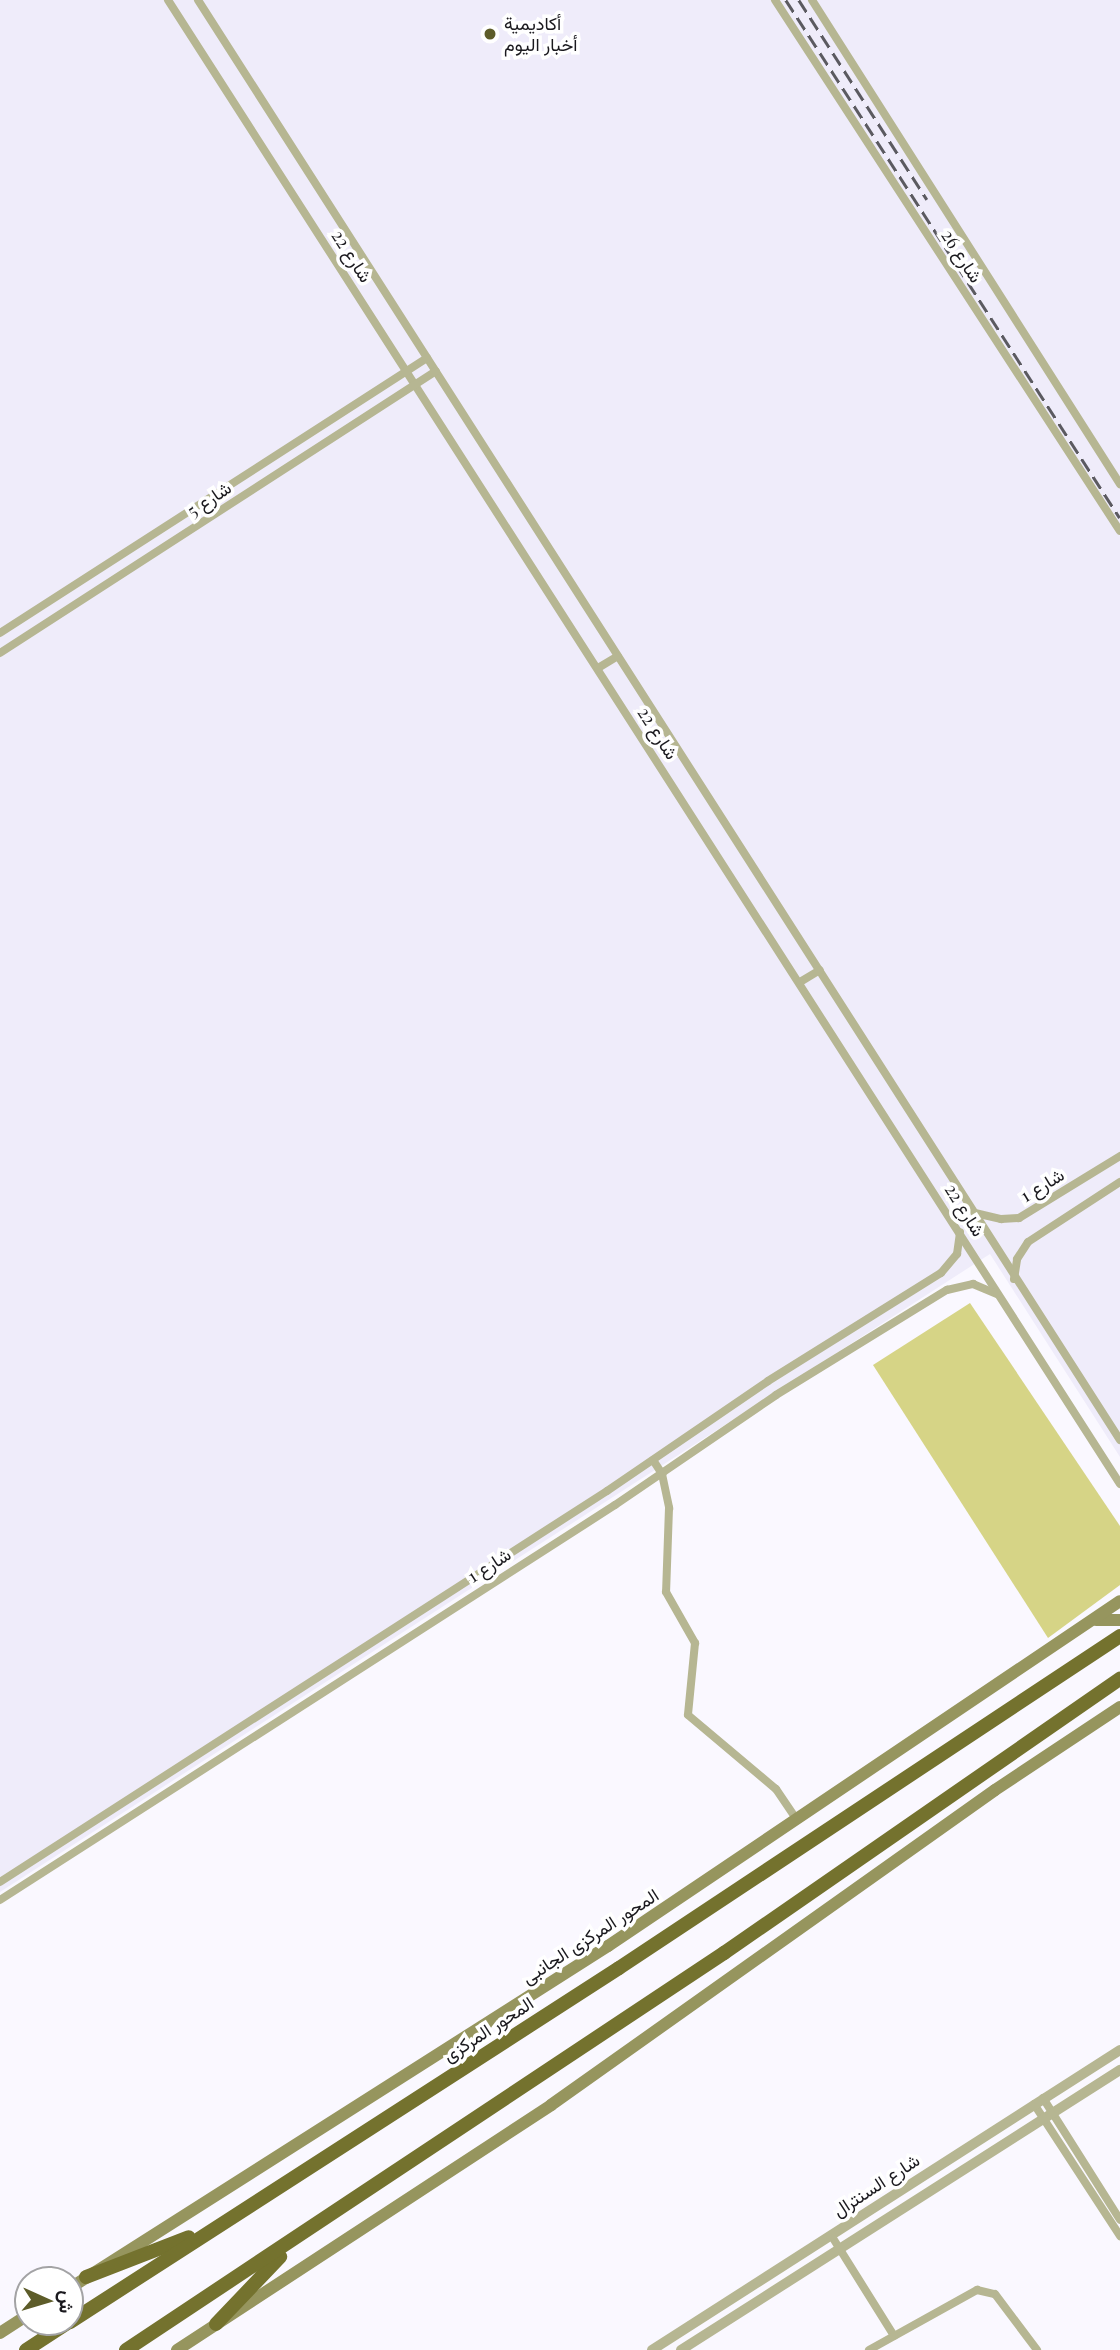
<!DOCTYPE html>
<meta charset="utf-8">
<style>
body{margin:0}
#map{position:relative;width:1120px;height:2350px;overflow:hidden;background:#faf8ff;font-family:"Playfair Display",Vazirmatn,serif}
div>[style]{position:absolute}
.built>*{inset:0;background:#efecfa}
.green>*{inset:0;background:#d6d486}
.minor>*{height:8px;margin:-4px;padding:0 4px;transform-origin:4px;border-radius:4px;background:#b6b692}
.tertiary>*{height:10px;margin:-5px;padding:0 5px;transform-origin:5px;border-radius:5px;background:#b6b692}
.secondary>*{height:12px;margin:-6px;padding:0 6px;transform-origin:6px;border-radius:6px;background:#96955e}
.trunk>*{height:14px;margin:-7px;padding:0 7px;transform-origin:7px;border-radius:7px;background:#74722e}
.rail>*{height:2.5px;margin-top:-1.25px;transform-origin:0;background:repeating-linear-gradient(90deg,#5b5a60 0 14px,transparent 0 21px)}
.dots>*{width:19px;height:19px;translate:-50% -50%;box-sizing:border-box;border:4px solid #fff;border-radius:50%}
span{translate:-50% -50%;white-space:nowrap;text-align:center;line-height:1.15;-webkit-text-stroke:7px #fff;paint-order:stroke}
.poi-label{font-size:18px;color:#1a191e}
.left{translate:0 -50%;text-align:left}
.street-label{font-size:18px;color:#1a191e}
.north{position:absolute;left:14px;top:2266px;width:70px;height:70px;box-sizing:border-box;background:#fff;border:2px solid #a3a3a5;border-radius:50%;rotate:94deg;font-size:19px;font-weight:700;line-height:28px;text-align:center;color:#1a191e}
.north::after{content:'';display:block;margin:auto;width:24px;height:32px;background:#5d5c29;clip-path:polygon(50% 0,100% 100%,50% 72%,0 100%)}
</style>
<div id="map">
<div class="built">
<i style="clip-path:polygon(0 0,1120px 0,1120px 1457px,990px 1254px,0 1892px)"></i>
</div>
<div class="green">
<i style="clip-path:polygon(970px 1303px,1120px 1526px,1120px 1585px,1048px 1638px,873px 1365px)"></i>
</div>
<div class="minor">
<i style="left:168px;top:0;width:1763px;rotate:57.32deg"></i>
<i style="left:198px;top:0;width:1710px;rotate:57.37deg"></i>
<i style="left:775px;top:0;width:633px;rotate:56.99deg"></i>
<i style="left:812px;top:0;width:574px;rotate:57.53deg"></i>
<i style="left:0;top:633px;width:508px;rotate:-32.78deg"></i>
<i style="left:0;top:653px;width:519px;rotate:-32.89deg"></i>
<i style="left:598px;top:668px;width:23px;rotate:-31deg"></i>
<i style="left:800px;top:982px;width:23px;rotate:-31deg"></i>
<i style="left:975px;top:1213px;width:27px;rotate:13deg"></i>
<i style="left:1001px;top:1219px;width:18px;rotate:-3deg"></i>
<i style="left:1019px;top:1218px;width:119px;rotate:-31.5deg"></i>
<i style="left:1014px;top:1279px;width:20px;rotate:-81deg"></i>
<i style="left:1017px;top:1259px;width:20px;rotate:-57deg"></i>
<i style="left:1028px;top:1242px;width:110px;rotate:-33.1deg"></i>
<i style="left:653px;top:1460px;width:17px;rotate:57deg"></i>
<i style="left:662px;top:1474px;width:35px;rotate:78deg"></i>
<i style="left:669px;top:1508px;width:84px;rotate:92deg"></i>
<i style="left:666px;top:1592px;width:59px;rotate:60.4deg"></i>
<i style="left:695px;top:1643px;width:72px;rotate:95.6deg"></i>
<i style="left:688px;top:1715px;width:115px;rotate:40.1deg"></i>
<i style="left:776px;top:1789px;width:36px;rotate:56deg"></i>
<i style="left:0;top:1882px;width:722px;rotate:-32.79deg"></i>
<i style="left:607px;top:1491px;width:195px;rotate:-34.3deg"></i>
<i style="left:768px;top:1381px;width:204px;rotate:-32deg"></i>
<i style="left:941px;top:1273px;width:25px;rotate:-50deg"></i>
<i style="left:957px;top:1254px;width:22px;rotate:-82deg"></i>
<i style="left:0;top:1900px;width:731px;rotate:-32.71deg"></i>
<i style="left:615px;top:1505px;width:195px;rotate:-34.3deg"></i>
<i style="left:776px;top:1395px;width:201px;rotate:-31.6deg"></i>
<i style="left:947px;top:1290px;width:27px;rotate:-13deg"></i>
<i style="left:973px;top:1284px;width:26px;rotate:23deg"></i>
<i style="left:1043px;top:2098px;width:144px;rotate:57.7deg"></i>
<i style="left:1034px;top:2104px;width:158px;rotate:56.9deg"></i>
<i style="left:831px;top:2235px;width:119px;rotate:58deg"></i>
<i style="left:869px;top:2350px;width:124px;rotate:-29.1deg"></i>
<i style="left:977px;top:2290px;width:18px;rotate:13deg"></i>
<i style="left:995px;top:2294px;width:70px;rotate:53.1deg"></i>
</div>
<div class="tertiary">
<i style="left:652px;top:2350px;width:556px;rotate:-32.66deg"></i>
<i style="left:681px;top:2350px;width:521px;rotate:-32.53deg"></i>
</div>
<div class="secondary">
<i style="left:1096px;top:1620px;width:24px"></i>
<i style="left:70px;top:2288px;width:638px;rotate:-32.44deg"></i>
<i style="left:608px;top:1946px;width:617px;rotate:-33.97deg"></i>
<i style="left:0;top:2333px;width:33px;rotate:-33deg"></i>
<i style="left:177px;top:2350px;width:447px;rotate:-33.2deg"></i>
<i style="left:551px;top:2105px;width:544px;rotate:-35.35deg"></i>
<i style="left:995px;top:1790px;width:150px;rotate:-33.6deg"></i>
</div>
<div class="trunk">
<i style="left:86px;top:2277px;width:110px;rotate:-21.2deg"></i>
<i style="left:70px;top:2322px;width:653px;rotate:-32.81deg"></i>
<i style="left:619px;top:1968px;width:601px;rotate:-33.53deg"></i>
<i style="left:216px;top:2324px;width:93px;rotate:-46.3deg"></i>
<i style="left:26px;top:2350px;width:51px;rotate:-33.1deg"></i>
<i style="left:126px;top:2350px;width:718px;rotate:-33.58deg"></i>
<i style="left:724px;top:1953px;width:482px;rotate:-34.7deg"></i>
</div>
<div class="rail">
<i style="left:786px;top:0;width:616px;rotate:57.19deg"></i>
<i style="left:799px;top:0;width:237px;rotate:57.3deg"></i>
</div>
<div class="dots">
<i style="left:490px;top:34px;background:#5d5c29"></i>
</div>
<div class="poi-label">
<span class="left" style="left:504px;top:34px">أكاديمية<br>أخبار اليوم</span>
</div>
<div class="street-label">
<span style="left:352px;top:256px;rotate:57deg">شارع 22</span>
<span style="left:962px;top:256px;rotate:57deg">شارع 26</span>
<span style="left:209px;top:499px;rotate:-34deg">شارع 5</span>
<span style="left:658px;top:733px;rotate:57deg">شارع 22</span>
<span style="left:1042px;top:1185px;rotate:-31deg">شارع 1</span>
<span style="left:965px;top:1210px;rotate:58deg">شارع 22</span>
<span style="left:489px;top:1565px;rotate:-33deg">شارع 1</span>
<span style="left:590px;top:1936px;rotate:-33deg">المحور المركزى الجانبى</span>
<span style="left:488px;top:2029px;rotate:-33deg">المحور المركزى</span>
<span style="left:876px;top:2185px;rotate:-33deg">شارع السنترال</span>
</div>
<div class="north">ش</div>
</div>
